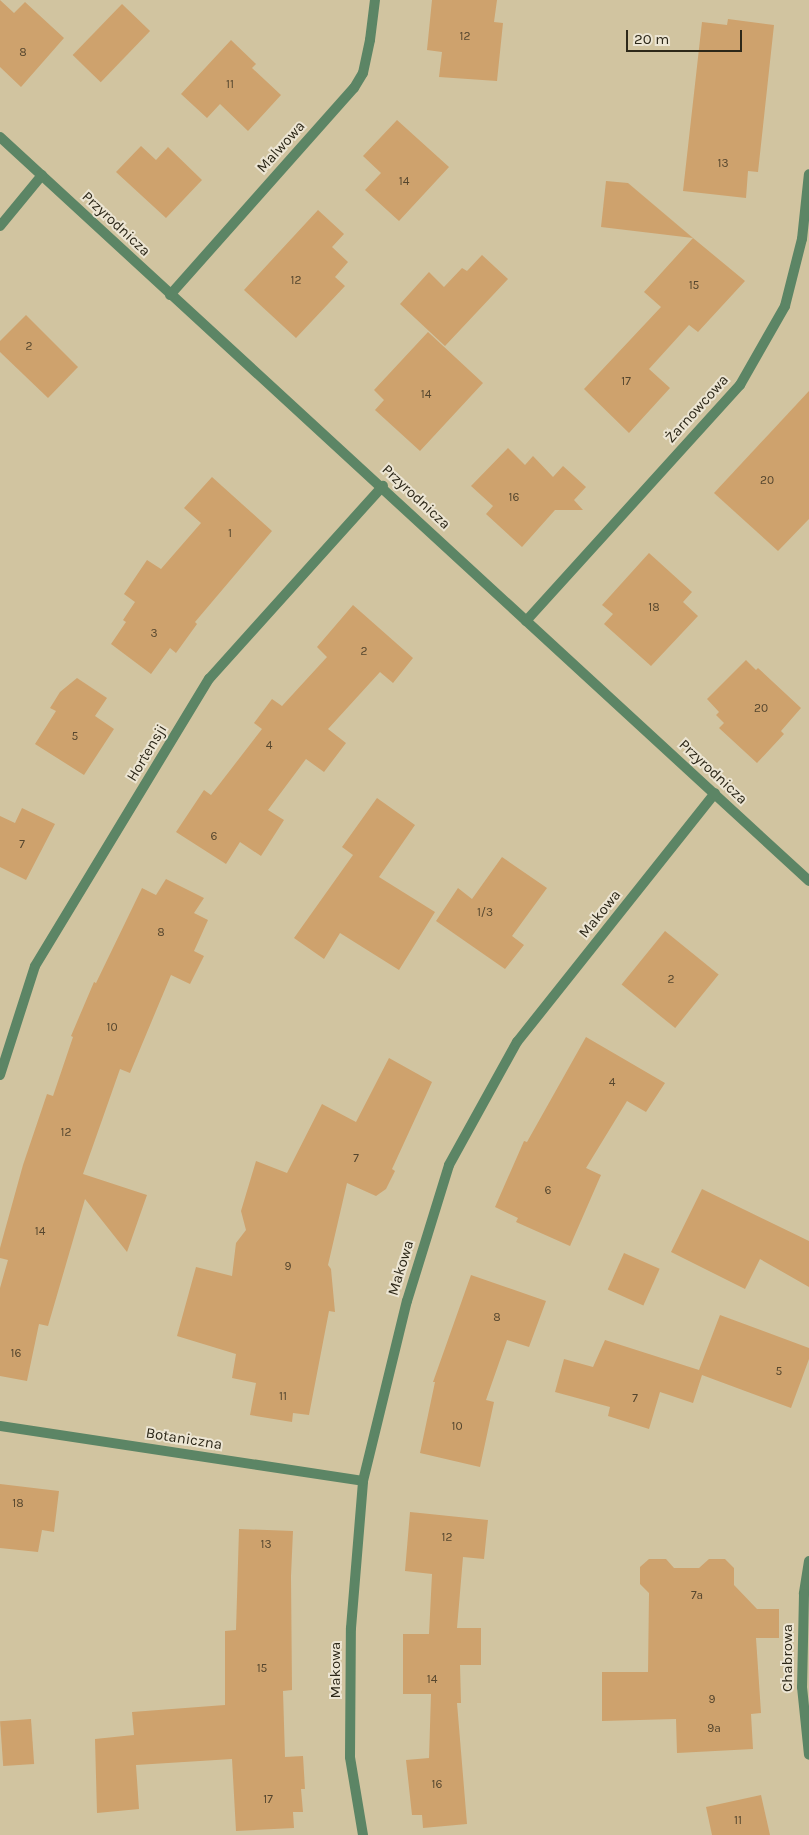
<!DOCTYPE html>
<meta charset="utf-8">
<style>
body{margin:0}
#map{position:relative;width:809px;height:1835px;overflow:hidden;background:#d1c4a0;font-family:Karla,sans-serif}
div>[style]{position:absolute}
.building>*{inset:0;background:#cea26d;transform-origin:0 0}
.street>*{height:10px;margin:-5px;padding:0 5px;transform-origin:5px;border-radius:5px;background:#5c8565}
span{translate:-50% -50%;white-space:nowrap;text-align:center;line-height:1.15;-webkit-text-stroke:4px #ece5d3;paint-order:stroke}
.number-label{font-size:12px;color:#55462e}
.number-label span{-webkit-text-stroke-width:0}
.street-label{font-size:15px;color:#2d2819}
.scale{position:absolute;left:626px;top:30px;width:116px;height:22px;box-sizing:border-box;border:2px solid #2d2819;border-top:0;padding-left:6px;font-size:15px;line-height:18px;white-space:nowrap;color:#2d2819;-webkit-text-stroke:4px #ece5d3;paint-order:stroke}
</style>
<div id="map">
<div class="building">
<i style="clip-path:polygon(0 0,14px 13px,25px 2px,64px 38px,21px 87px,0 67px)"></i>
<i style="clip-path:polygon(432px 0,497px 0,494px 22px,503px 23px,497px 81px,439px 77px,442px 52px,427px 50px)"></i>
<i style="left:122px;top:4px;width:39px;height:71px;rotate:44deg"></i>
<i style="clip-path:polygon(728px 19px,774px 25px,758px 172px,748px 171px,746px 198px,683px 191px,702px 22px,727px 25px)"></i>
<i style="clip-path:polygon(231px 40px,256px 64px,252px 68px,281px 95px,248px 131px,220px 104px,207px 118px,181px 94px)"></i>
<i style="clip-path:polygon(397px 120px,449px 167px,399px 221px,365px 190px,381px 173px,363px 156px)"></i>
<i style="clip-path:polygon(141px 146px,156px 160px,168px 147px,202px 180px,166px 218px,116px 172px)"></i>
<i style="clip-path:polygon(606px 181px,628px 183px,693px 238px,601px 227px)"></i>
<i style="clip-path:polygon(318px 210px,344px 234px,332px 247px,348px 262px,335px 277px,345px 286px,296px 338px,244px 290px)"></i>
<i style="clip-path:polygon(693px 238px,745px 281px,698px 332px,689px 325px,649px 369px,670px 388px,629px 433px,584px 389px,661px 307px,644px 292px)"></i>
<i style="clip-path:polygon(482px 255px,508px 279px,445px 346px,400px 304px,429px 272px,444px 287px,462px 268px,467px 271px)"></i>
<i style="clip-path:polygon(26px 315px,78px 367px,48px 398px,0 352px,0 341px)"></i>
<i style="clip-path:polygon(428px 332px,483px 383px,420px 451px,375px 410px,384px 400px,374px 390px)"></i>
<i style="clip-path:polygon(809px 391px,809px 519px,778px 551px,714px 493px)"></i>
<i style="clip-path:polygon(508px 448px,525px 465px,533px 456px,553px 477px,563px 466px,586px 487px,574px 500px,583px 510px,555px 510px,522px 547px,486px 514px,493px 506px,471px 486px)"></i>
<i style="clip-path:polygon(212px 477px,272px 531px,195px 622px,197px 624px,176px 653px,170px 648px,151px 674px,111px 644px,126px 622px,123px 620px,135px 602px,124px 594px,147px 560px,161px 569px,201px 523px,184px 508px)"></i>
<i style="clip-path:polygon(649px 553px,692px 592px,683px 602px,698px 616px,651px 666px,604px 624px,613px 614px,602px 605px)"></i>
<i style="clip-path:polygon(353px 605px,413px 658px,393px 683px,380px 672px,328px 729px,346px 743px,324px 772px,306px 759px,268px 810px,284px 820px,261px 856px,240px 842px,226px 864px,176px 832px,204px 790px,211px 795px,262px 729px,254px 723px,272px 699px,282px 706px,327px 657px,317px 647px)"></i>
<i style="clip-path:polygon(746px 660px,756px 670px,758px 668px,801px 708px,781px 731px,784px 734px,757px 763px,719px 728px,724px 723px,716px 715px,719px 712px,707px 699px)"></i>
<i style="clip-path:polygon(77px 678px,107px 698px,95px 716px,114px 729px,84px 775px,35px 744px,56px 711px,50px 708px,60px 692px)"></i>
<i style="clip-path:polygon(377px 798px,415px 825px,379px 877px,435px 912px,399px 970px,340px 933px,324px 959px,294px 938px,353px 855px,342px 847px)"></i>
<i style="clip-path:polygon(22px 808px,55px 824px,26px 880px,0 867px,0 816px,15px 823px)"></i>
<i style="clip-path:polygon(502px 857px,547px 888px,512px 936px,524px 945px,505px 969px,436px 921px,458px 888px,472px 899px)"></i>
<i style="clip-path:polygon(166px 879px,204px 898px,194px 913px,208px 920px,194px 951px,204px 956px,190px 984px,171px 975px,130px 1073px,120px 1069px,83px 1174px,147px 1195px,127px 1252px,85px 1199px,48px 1326px,39px 1324px,27px 1381px,0 1376px,0 1288px,8px 1260px,0 1258px,0 1248px,23px 1165px,47px 1094px,53px 1096px,73px 1037px,71px 1036px,94px 982px,96px 983px,142px 888px,156px 895px)"></i>
<i style="left:665px;top:931px;width:69px;height:69px;rotate:39deg"></i>
<i style="clip-path:polygon(586px 1037px,665px 1083px,646px 1112px,627px 1101px,586px 1168px,601px 1175px,570px 1246px,516px 1222px,518px 1218px,495px 1207px,524px 1141px,527px 1142px)"></i>
<i style="clip-path:polygon(389px 1058px,432px 1082px,392px 1169px,395px 1171px,386px 1189px,376px 1196px,347px 1183px,328px 1265px,331px 1269px,335px 1312px,329px 1311px,309px 1415px,293px 1413px,292px 1422px,250px 1415px,256px 1383px,232px 1378px,236px 1354px,177px 1336px,196px 1267px,232px 1276px,236px 1243px,246px 1230px,241px 1211px,256px 1161px,287px 1173px,322px 1104px,356px 1122px)"></i>
<i style="clip-path:polygon(702px 1189px,809px 1241px,809px 1287px,760px 1259px,745px 1289px,671px 1252px)"></i>
<i style="left:624px;top:1253px;width:39px;height:40px;rotate:24deg"></i>
<i style="clip-path:polygon(471px 1275px,546px 1301px,529px 1347px,507px 1340px,486px 1400px,494px 1402px,480px 1467px,420px 1453px,435px 1382px,433px 1382px)"></i>
<i style="clip-path:polygon(720px 1315px,809px 1348px,809px 1359px,791px 1408px,702px 1375px,693px 1403px,660px 1392px,649px 1429px,608px 1416px,610px 1407px,555px 1392px,564px 1359px,593px 1367px,605px 1340px,699px 1370px)"></i>
<i style="clip-path:polygon(0 1484px,59px 1491px,54px 1532px,42px 1530px,38px 1552px,0 1548px)"></i>
<i style="clip-path:polygon(410px 1512px,488px 1520px,484px 1559px,463px 1557px,457px 1628px,481px 1628px,481px 1665px,460px 1665px,461px 1703px,457px 1703px,467px 1824px,423px 1828px,422px 1815px,412px 1815px,406px 1760px,429px 1758px,431px 1694px,403px 1694px,403px 1634px,429px 1634px,432px 1574px,405px 1571px)"></i>
<i style="clip-path:polygon(239px 1529px,293px 1531px,291px 1576px,292px 1690px,283px 1691px,285px 1757px,303px 1756px,305px 1789px,301px 1789px,303px 1812px,293px 1812px,294px 1828px,236px 1831px,232px 1759px,136px 1765px,139px 1809px,97px 1813px,95px 1739px,134px 1735px,132px 1712px,225px 1705px,225px 1631px,236px 1630px)"></i>
<i style="clip-path:polygon(649px 1559px,666px 1559px,674px 1568px,699px 1568px,709px 1559px,725px 1559px,734px 1568px,734px 1585px,757px 1609px,779px 1609px,779px 1638px,756px 1638px,761px 1713px,751px 1714px,753px 1749px,677px 1753px,676px 1719px,602px 1721px,602px 1672px,648px 1672px,649px 1593px,640px 1584px,640px 1567px)"></i>
<i style="left:31px;top:1719px;width:45px;height:31px;rotate:86deg"></i>
<i style="clip-path:polygon(761px 1795px,770px 1835px,712px 1835px,706px 1807px)"></i>
</div>
<div class="street">
<i style="left:0;top:137px;width:1099px;rotate:42.6deg"></i>
<i style="left:0;top:226px;width:66px;rotate:-50.5deg"></i>
<i style="left:170px;top:295px;width:277px;rotate:-48.4deg"></i>
<i style="left:354px;top:88px;width:17px;rotate:-59deg"></i>
<i style="left:363px;top:73px;width:34px;rotate:-78deg"></i>
<i style="left:370px;top:40px;width:40px;rotate:-82.9deg"></i>
<i style="left:526px;top:621px;width:319px;rotate:-47.8deg"></i>
<i style="left:740px;top:385px;width:91px;rotate:-60.3deg"></i>
<i style="left:785px;top:306px;width:69px;rotate:-75.8deg"></i>
<i style="left:802px;top:239px;width:65px;rotate:-83.9deg"></i>
<i style="left:0;top:1075px;width:114px;rotate:-72.2deg"></i>
<i style="left:35px;top:966px;width:336px;rotate:-58.8deg"></i>
<i style="left:209px;top:679px;width:260px;rotate:-48deg"></i>
<i style="left:0;top:1426px;width:367px;rotate:8.6deg"></i>
<i style="left:809px;top:1561px;width:33px;rotate:99deg"></i>
<i style="left:804px;top:1594px;width:93px;rotate:91.2deg"></i>
<i style="left:802px;top:1687px;width:68px;rotate:84.1deg"></i>
<i style="left:363px;top:1835px;width:79px;rotate:-99.5deg"></i>
<i style="left:350px;top:1757px;width:129px;rotate:-89.6deg"></i>
<i style="left:351px;top:1628px;width:147px;rotate:-85.3deg"></i>
<i style="left:363px;top:1481px;width:185px;rotate:-76.3deg"></i>
<i style="left:407px;top:1301px;width:142px;rotate:-72.8deg"></i>
<i style="left:449px;top:1165px;width:141px;rotate:-61.1deg"></i>
<i style="left:517px;top:1042px;width:318px;rotate:-51.5deg"></i>
</div>
<div class="number-label">
<span style="left:465px;top:37px">12</span>
<span style="left:23px;top:53px">8</span>
<span style="left:230px;top:85px">11</span>
<span style="left:723px;top:164px">13</span>
<span style="left:404px;top:182px">14</span>
<span style="left:296px;top:281px">12</span>
<span style="left:694px;top:286px">15</span>
<span style="left:29px;top:347px">2</span>
<span style="left:626px;top:382px">17</span>
<span style="left:426px;top:395px">14</span>
<span style="left:767px;top:481px">20</span>
<span style="left:514px;top:498px">16</span>
<span style="left:230px;top:534px">1</span>
<span style="left:654px;top:608px">18</span>
<span style="left:154px;top:634px">3</span>
<span style="left:364px;top:652px">2</span>
<span style="left:761px;top:709px">20</span>
<span style="left:75px;top:737px">5</span>
<span style="left:269px;top:746px">4</span>
<span style="left:214px;top:837px">6</span>
<span style="left:22px;top:845px">7</span>
<span style="left:485px;top:913px">1/3</span>
<span style="left:161px;top:933px">8</span>
<span style="left:671px;top:980px">2</span>
<span style="left:112px;top:1028px">10</span>
<span style="left:612px;top:1083px">4</span>
<span style="left:66px;top:1133px">12</span>
<span style="left:356px;top:1159px">7</span>
<span style="left:548px;top:1191px">6</span>
<span style="left:40px;top:1232px">14</span>
<span style="left:288px;top:1267px">9</span>
<span style="left:497px;top:1318px">8</span>
<span style="left:16px;top:1354px">16</span>
<span style="left:779px;top:1372px">5</span>
<span style="left:283px;top:1397px">11</span>
<span style="left:635px;top:1399px">7</span>
<span style="left:457px;top:1427px">10</span>
<span style="left:18px;top:1504px">18</span>
<span style="left:447px;top:1538px">12</span>
<span style="left:266px;top:1545px">13</span>
<span style="left:697px;top:1596px">7a</span>
<span style="left:262px;top:1669px">15</span>
<span style="left:432px;top:1680px">14</span>
<span style="left:712px;top:1700px">9</span>
<span style="left:714px;top:1729px">9a</span>
<span style="left:437px;top:1785px">16</span>
<span style="left:268px;top:1800px">17</span>
<span style="left:738px;top:1821px">11</span>
</div>
<div class="street-label">
<span style="left:281px;top:147px;rotate:-48deg">Malwowa</span>
<span style="left:116px;top:224px;rotate:43deg">Przyrodnicza</span>
<span style="left:697px;top:409px;rotate:-48deg">Żarnowcowa</span>
<span style="left:416px;top:497px;rotate:43deg">Przyrodnicza</span>
<span style="left:147px;top:753px;rotate:-59deg">Hortensji</span>
<span style="left:713px;top:772px;rotate:43deg">Przyrodnicza</span>
<span style="left:600px;top:914px;rotate:-51deg">Makowa</span>
<span style="left:401px;top:1268px;rotate:-73deg">Makowa</span>
<span style="left:184px;top:1439px;rotate:9deg">Botaniczna</span>
<span style="left:788px;top:1658px;rotate:-90deg">Chabrowa</span>
<span style="left:336px;top:1670px;rotate:-90deg">Makowa</span>
</div>
<div class="scale">20 m</div>
</div>
